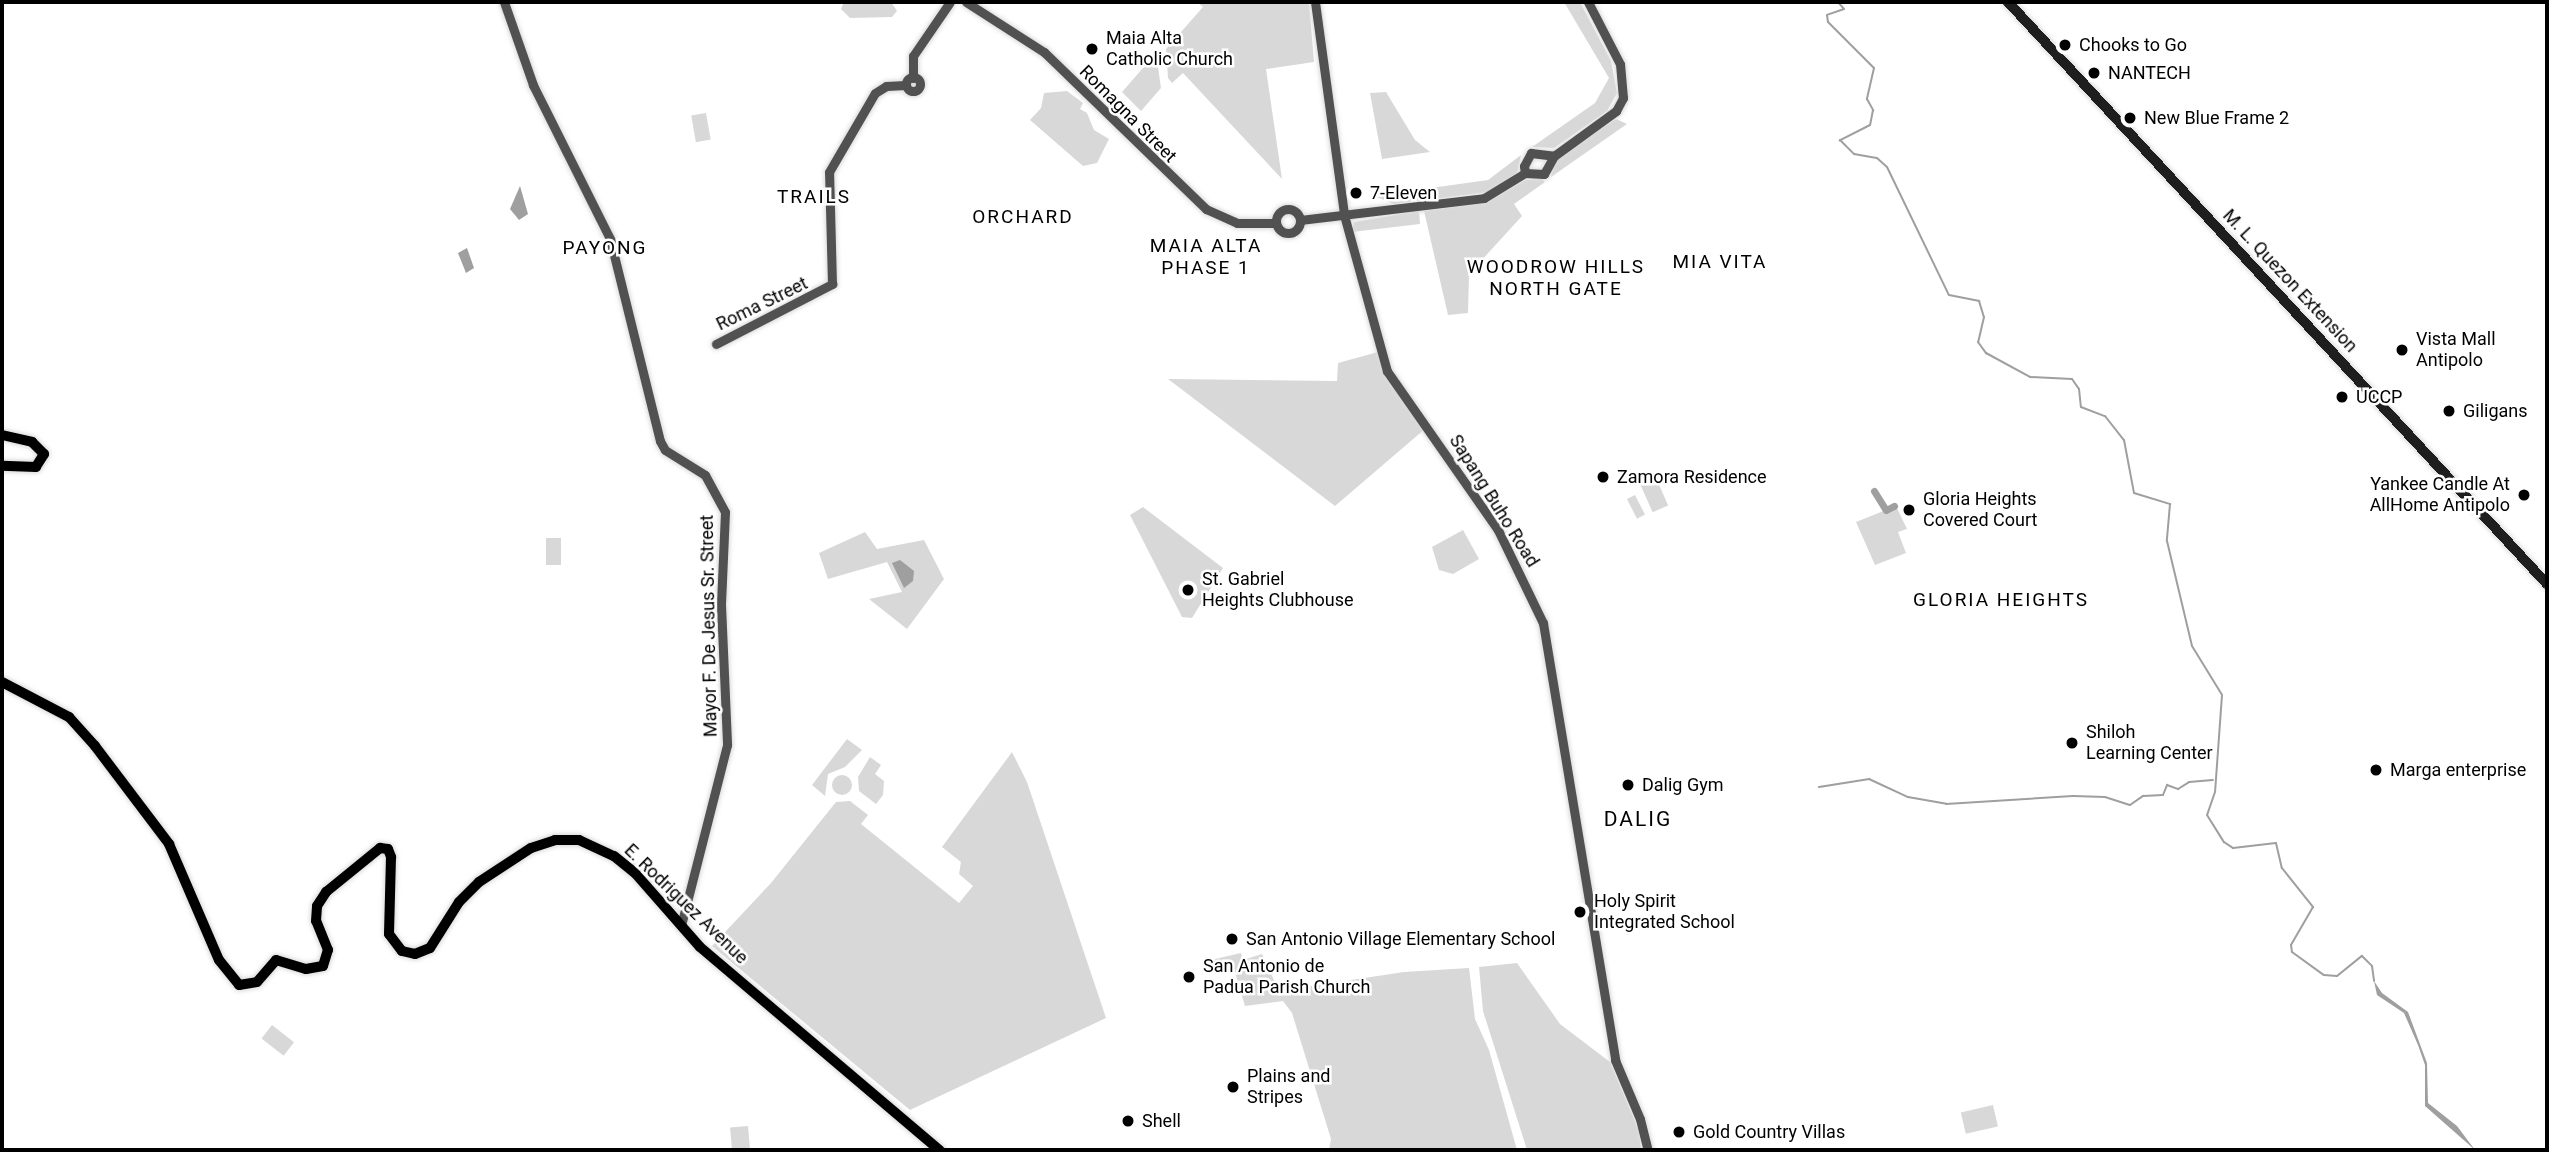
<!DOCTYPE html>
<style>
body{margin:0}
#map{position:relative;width:2549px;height:1152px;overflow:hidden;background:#fff;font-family:Roboto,sans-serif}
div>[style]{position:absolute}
.green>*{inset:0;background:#d8d8d8;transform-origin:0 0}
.round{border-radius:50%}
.water>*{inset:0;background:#9f9f9f}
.stream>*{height:2px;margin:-1px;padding:0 1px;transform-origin:1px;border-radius:1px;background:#9f9f9f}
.canal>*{height:7px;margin:-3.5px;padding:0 3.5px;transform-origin:3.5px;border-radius:3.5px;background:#9f9f9f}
.roads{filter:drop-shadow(0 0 2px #dbdbdb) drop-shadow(0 0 2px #dbdbdb)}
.tertiary>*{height:9px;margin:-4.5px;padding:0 4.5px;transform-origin:4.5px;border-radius:4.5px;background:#515151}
.tertiary>.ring{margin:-4.5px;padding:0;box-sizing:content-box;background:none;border:9px solid #515151;border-radius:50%}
.secondary>*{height:10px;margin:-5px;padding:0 5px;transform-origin:5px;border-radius:5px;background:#1e1e1e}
.primary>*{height:10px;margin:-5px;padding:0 5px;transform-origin:5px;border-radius:5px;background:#000}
.dots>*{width:19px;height:19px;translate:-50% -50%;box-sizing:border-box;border:4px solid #fff;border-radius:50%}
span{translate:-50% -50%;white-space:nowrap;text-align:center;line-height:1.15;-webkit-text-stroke:5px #fff;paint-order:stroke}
.poi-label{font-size:18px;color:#000}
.left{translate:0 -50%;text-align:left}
.right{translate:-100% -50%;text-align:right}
.street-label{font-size:18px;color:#000}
.neighbourhood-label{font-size:19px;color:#000;letter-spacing:2px}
.quarter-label{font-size:21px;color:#000;letter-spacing:2px}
.frame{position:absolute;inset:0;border:4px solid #000;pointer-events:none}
</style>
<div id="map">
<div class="green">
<i style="clip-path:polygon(844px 2px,891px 2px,897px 11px,892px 17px,850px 18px,841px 9px)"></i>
<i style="clip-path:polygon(1197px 2px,1309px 2px,1314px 62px,1266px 69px,1282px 179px,1183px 73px,1172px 83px,1168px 78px,1166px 49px,1203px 7px)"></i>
<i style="clip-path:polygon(1564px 2px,1580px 2px,1611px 61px,1617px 93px,1607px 111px,1554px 148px,1532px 147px,1595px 103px,1609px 78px)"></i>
<i style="clip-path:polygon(1156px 53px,1161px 88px,1141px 111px,1122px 92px)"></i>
<i style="clip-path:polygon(1067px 91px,1083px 103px,1080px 109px,1087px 113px,1094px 130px,1109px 139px,1097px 163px,1083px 166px,1030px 120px,1041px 108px,1044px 93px)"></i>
<i style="clip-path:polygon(1386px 92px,1415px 140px,1430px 152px,1382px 159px,1370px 93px)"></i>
<i style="left:706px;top:113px;width:27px;height:15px;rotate:80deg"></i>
<i style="clip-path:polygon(1616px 119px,1627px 124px,1551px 177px,1554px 160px)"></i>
<i style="clip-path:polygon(1521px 155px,1517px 173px,1488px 192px,1394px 204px,1374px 196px,1488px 180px)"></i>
<i style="clip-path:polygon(1542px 179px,1545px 182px,1514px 204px,1522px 216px,1469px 274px,1468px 313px,1448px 315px,1424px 211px,1485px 203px,1526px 180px)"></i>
<i style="clip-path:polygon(1419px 211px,1420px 224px,1352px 232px,1354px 222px)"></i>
<i style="clip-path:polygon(1378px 352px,1384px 375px,1426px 428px,1335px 506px,1168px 379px,1337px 381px,1338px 363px)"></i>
<i style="left:1656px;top:478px;width:30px;height:17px;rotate:66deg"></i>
<i style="left:1635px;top:495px;width:22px;height:9px;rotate:63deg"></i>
<i style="clip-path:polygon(1896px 506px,1907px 529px,1898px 532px,1906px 553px,1875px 565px,1856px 522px)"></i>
<i style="clip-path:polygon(1143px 507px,1223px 568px,1192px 618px,1182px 617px,1130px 515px)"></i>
<i style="clip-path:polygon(1463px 530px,1479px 559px,1453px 574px,1439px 570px,1432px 547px)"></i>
<i style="clip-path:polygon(865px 532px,877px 549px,924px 540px,944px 579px,907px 629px,869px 599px,902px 592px,887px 562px,828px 579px,819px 553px)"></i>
<i style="left:546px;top:538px;width:15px;height:27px"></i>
<i style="clip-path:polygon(847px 739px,862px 750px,845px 767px,828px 774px,825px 796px,812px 785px)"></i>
<i style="clip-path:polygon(1012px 752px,1027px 782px,1106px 1018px,910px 1110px,712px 946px,771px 883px,836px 802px,850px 801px,868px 815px,861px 824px,959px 903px,973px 886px,959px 874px,961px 862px,942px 847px)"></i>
<i style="clip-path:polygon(870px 757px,881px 765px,875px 774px,884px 781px,883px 795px,876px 804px,859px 791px,858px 777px)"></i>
<i class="round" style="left:832px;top:775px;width:20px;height:20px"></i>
<i style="clip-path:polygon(1241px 953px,1243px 960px,1262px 954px,1279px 991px,1404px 972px,1469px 968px,1475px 1019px,1489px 1050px,1517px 1150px,1329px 1150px,1331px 1139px,1292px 1013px,1283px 1001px,1245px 1006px,1234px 969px,1218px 973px,1215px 959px)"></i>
<i style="clip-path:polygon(1517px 963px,1560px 1024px,1610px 1062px,1639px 1131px,1641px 1150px,1527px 1150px,1483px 1011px,1479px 967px)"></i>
<i style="left:272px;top:1025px;width:28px;height:17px;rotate:38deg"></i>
<i style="left:1993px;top:1105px;width:22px;height:33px;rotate:77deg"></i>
<i style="left:748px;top:1126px;width:24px;height:18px;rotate:85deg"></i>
</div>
<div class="water">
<i style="clip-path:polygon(520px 186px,528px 214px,519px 220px,510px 209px)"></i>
<i style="clip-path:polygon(467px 248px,474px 268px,466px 273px,458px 253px)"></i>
<i style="clip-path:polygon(900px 560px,914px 571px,913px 581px,904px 588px,892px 563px)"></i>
<i style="clip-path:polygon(2374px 981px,2382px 993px,2408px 1012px,2427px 1063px,2428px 1103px,2457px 1126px,2475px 1150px,2425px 1106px,2425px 1065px,2418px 1045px,2404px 1013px,2377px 995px)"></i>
</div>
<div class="stream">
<i style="left:1838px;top:2px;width:9px;rotate:49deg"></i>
<i style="left:1844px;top:9px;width:18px;rotate:161deg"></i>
<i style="left:1827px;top:15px;width:7px;rotate:82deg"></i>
<i style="left:1828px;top:22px;width:65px;rotate:45deg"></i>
<i style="left:1874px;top:68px;width:32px;rotate:103deg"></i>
<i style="left:1867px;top:99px;width:13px;rotate:61deg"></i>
<i style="left:1873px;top:110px;width:15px;rotate:101deg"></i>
<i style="left:1870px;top:125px;width:34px;rotate:153deg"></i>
<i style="left:1840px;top:140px;width:20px;rotate:45deg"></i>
<i style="left:1854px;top:154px;width:23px;rotate:10deg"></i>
<i style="left:1877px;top:158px;width:13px;rotate:42deg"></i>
<i style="left:1887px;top:167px;width:142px;rotate:64.2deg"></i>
<i style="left:1949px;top:295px;width:31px;rotate:11deg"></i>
<i style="left:1979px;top:301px;width:17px;rotate:73deg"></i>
<i style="left:1984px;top:317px;width:26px;rotate:103deg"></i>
<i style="left:1978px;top:342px;width:14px;rotate:54deg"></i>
<i style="left:1986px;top:353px;width:50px;rotate:28.6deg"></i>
<i style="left:2030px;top:377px;width:42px;rotate:2.7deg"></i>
<i style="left:2072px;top:379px;width:12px;rotate:55deg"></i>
<i style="left:2079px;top:389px;width:18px;rotate:84deg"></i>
<i style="left:2081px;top:407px;width:26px;rotate:21deg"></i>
<i style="left:2105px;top:416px;width:31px;rotate:52deg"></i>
<i style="left:2124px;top:440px;width:54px;rotate:79.3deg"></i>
<i style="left:2134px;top:493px;width:38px;rotate:17deg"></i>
<i style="left:2170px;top:504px;width:37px;rotate:95deg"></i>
<i style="left:2167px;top:541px;width:108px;rotate:76.6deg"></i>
<i style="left:2192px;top:646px;width:57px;rotate:58.5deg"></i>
<i style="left:2222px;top:695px;width:97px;rotate:94.1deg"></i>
<i style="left:2215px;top:792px;width:24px;rotate:109deg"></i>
<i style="left:2207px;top:815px;width:32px;rotate:58deg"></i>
<i style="left:2224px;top:842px;width:11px;rotate:34deg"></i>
<i style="left:2233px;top:848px;width:43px;rotate:-6.6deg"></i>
<i style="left:2276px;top:843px;width:26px;rotate:77deg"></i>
<i style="left:2282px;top:868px;width:50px;rotate:51.5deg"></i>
<i style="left:2313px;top:907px;width:44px;rotate:120.1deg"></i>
<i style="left:2291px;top:945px;width:7px;rotate:82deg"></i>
<i style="left:2292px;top:952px;width:39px;rotate:36deg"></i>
<i style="left:2324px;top:975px;width:13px;rotate:4deg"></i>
<i style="left:2337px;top:976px;width:32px;rotate:-39deg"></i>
<i style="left:2362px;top:956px;width:14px;rotate:45deg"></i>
<i style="left:2372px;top:966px;width:15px;rotate:82deg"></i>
<i style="left:1819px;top:787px;width:51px;rotate:-9.1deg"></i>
<i style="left:1869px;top:779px;width:43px;rotate:24.8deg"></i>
<i style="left:1908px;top:797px;width:39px;rotate:10deg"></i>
<i style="left:1946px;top:804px;width:127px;rotate:-3.6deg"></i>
<i style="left:2073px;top:796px;width:32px;rotate:2deg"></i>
<i style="left:2105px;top:797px;width:26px;rotate:18deg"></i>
<i style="left:2130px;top:805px;width:16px;rotate:-35deg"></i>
<i style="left:2143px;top:796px;width:20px;rotate:-3deg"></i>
<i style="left:2163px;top:795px;width:11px;rotate:-68deg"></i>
<i style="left:2167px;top:785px;width:12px;rotate:20deg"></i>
<i style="left:2178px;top:789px;width:13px;rotate:-32deg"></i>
<i style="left:2189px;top:782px;width:24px;rotate:-5deg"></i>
</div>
<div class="canal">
<i style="left:1874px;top:491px;width:22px;rotate:58deg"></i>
<i style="left:1886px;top:510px;width:9px;rotate:-27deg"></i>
</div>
<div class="roads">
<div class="tertiary">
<i style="left:504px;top:2px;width:88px;rotate:70.7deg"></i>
<i style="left:533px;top:85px;width:172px;rotate:63.4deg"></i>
<i style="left:610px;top:239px;width:208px;rotate:76.1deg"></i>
<i style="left:660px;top:441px;width:10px;rotate:61deg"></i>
<i style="left:665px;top:450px;width:47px;rotate:32deg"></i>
<i style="left:705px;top:475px;width:42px;rotate:61.6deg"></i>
<i style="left:725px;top:512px;width:93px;rotate:92.5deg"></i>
<i style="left:721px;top:605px;width:140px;rotate:87.5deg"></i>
<i style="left:727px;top:745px;width:186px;rotate:104.3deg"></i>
<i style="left:966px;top:2px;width:93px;rotate:32.7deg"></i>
<i style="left:1044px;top:52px;width:226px;rotate:44.1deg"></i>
<i style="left:1206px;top:209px;width:34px;rotate:24deg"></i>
<i style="left:1237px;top:223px;width:39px"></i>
<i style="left:1315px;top:2px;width:215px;rotate:82.2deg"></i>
<i style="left:1344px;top:215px;width:162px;rotate:74.6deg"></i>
<i style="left:1387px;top:371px;width:194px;rotate:55.1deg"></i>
<i style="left:1498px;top:530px;width:103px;rotate:64.2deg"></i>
<i style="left:1543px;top:623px;width:443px;rotate:80.6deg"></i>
<i style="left:1615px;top:1060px;width:64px;rotate:67deg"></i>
<i style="left:1640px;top:1119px;width:32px;rotate:76deg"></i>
<i class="ring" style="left:906px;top:77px;width:5px;height:5px"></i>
<i style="left:913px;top:78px;width:22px;rotate:-90deg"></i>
<i style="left:913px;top:56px;width:65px;rotate:-55.6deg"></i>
<i style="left:1525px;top:173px;width:19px;rotate:3deg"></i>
<i style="left:1544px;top:174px;width:21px;rotate:-61deg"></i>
<i style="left:1554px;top:156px;width:77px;rotate:-36deg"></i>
<i style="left:1616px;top:111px;width:15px;rotate:-62deg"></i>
<i style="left:1623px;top:98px;width:34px;rotate:-95deg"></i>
<i style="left:1620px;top:64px;width:70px;rotate:-117.3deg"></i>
<i style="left:1525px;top:173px;width:7px;rotate:-98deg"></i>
<i style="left:1524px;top:166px;width:15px;rotate:-62deg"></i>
<i style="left:1531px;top:153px;width:23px;rotate:7deg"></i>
<i class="ring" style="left:1276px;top:209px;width:15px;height:15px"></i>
<i style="left:1300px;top:220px;width:185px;rotate:-6.8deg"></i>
<i style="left:1484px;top:198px;width:48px;rotate:-31.4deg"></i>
<i style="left:716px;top:344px;width:131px;rotate:-27.3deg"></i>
<i style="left:832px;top:284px;width:112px;rotate:-91.5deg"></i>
<i style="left:829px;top:172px;width:91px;rotate:-59.8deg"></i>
<i style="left:875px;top:93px;width:13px;rotate:-32deg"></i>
<i style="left:886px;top:86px;width:20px;rotate:-3deg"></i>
</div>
<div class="secondary">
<i style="left:2008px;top:2px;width:793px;rotate:47.2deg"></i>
</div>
<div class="primary">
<i style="left:2px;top:435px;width:31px;rotate:13deg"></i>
<i style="left:32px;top:442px;width:17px;rotate:45deg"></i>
<i style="left:44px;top:454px;width:15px;rotate:122deg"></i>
<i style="left:36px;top:467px;width:34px;rotate:-178deg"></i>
<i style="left:2px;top:682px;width:76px;rotate:27.6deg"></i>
<i style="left:69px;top:717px;width:39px;rotate:48deg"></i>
<i style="left:95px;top:746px;width:123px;rotate:52.9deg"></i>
<i style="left:169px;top:844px;width:126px;rotate:66.7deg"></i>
<i style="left:219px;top:960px;width:32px;rotate:51deg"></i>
<i style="left:239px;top:985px;width:18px;rotate:-9deg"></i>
<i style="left:257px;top:982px;width:29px;rotate:-49deg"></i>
<i style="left:276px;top:960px;width:31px;rotate:17deg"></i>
<i style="left:306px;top:969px;width:17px;rotate:-10deg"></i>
<i style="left:323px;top:966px;width:17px;rotate:-73deg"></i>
<i style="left:328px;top:950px;width:31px;rotate:-112deg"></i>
<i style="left:316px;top:921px;width:15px;rotate:-86deg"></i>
<i style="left:317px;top:906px;width:17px;rotate:-57deg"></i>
<i style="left:326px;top:892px;width:70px;rotate:-39.2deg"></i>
<i style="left:380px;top:848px;width:8px;rotate:7deg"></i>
<i style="left:388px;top:849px;width:9px;rotate:69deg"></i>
<i style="left:391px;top:857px;width:77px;rotate:91.5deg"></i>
<i style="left:389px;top:934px;width:21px;rotate:53deg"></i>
<i style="left:402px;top:951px;width:13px;rotate:13deg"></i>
<i style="left:415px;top:954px;width:16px;rotate:-22deg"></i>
<i style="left:430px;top:948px;width:54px;rotate:-57.8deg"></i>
<i style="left:459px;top:902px;width:28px;rotate:-45deg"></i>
<i style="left:479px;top:882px;width:62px;rotate:-33.2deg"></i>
<i style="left:531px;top:848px;width:25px;rotate:-18deg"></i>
<i style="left:555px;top:840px;width:24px"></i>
<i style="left:579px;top:840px;width:38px;rotate:25deg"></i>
<i style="left:614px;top:856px;width:27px;rotate:39deg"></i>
<i style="left:635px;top:873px;width:98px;rotate:48.7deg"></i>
<i style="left:700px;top:947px;width:314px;rotate:40.3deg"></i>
</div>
</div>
<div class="dots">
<i style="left:2065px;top:45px;background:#000"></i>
<i style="left:1092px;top:49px;background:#000"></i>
<i style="left:2094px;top:73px;background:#000"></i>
<i style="left:2130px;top:118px;background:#000"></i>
<i style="left:1356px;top:193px;background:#000"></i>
<i style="left:2402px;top:350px;background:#000"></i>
<i style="left:2342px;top:397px;background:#000"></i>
<i style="left:2449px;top:411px;background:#000"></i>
<i style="left:1603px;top:477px;background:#000"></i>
<i style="left:2524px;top:495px;background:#000"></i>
<i style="left:1909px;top:510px;background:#000"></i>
<i style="left:1188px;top:590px;background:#000"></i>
<i style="left:2072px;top:743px;background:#000"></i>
<i style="left:2376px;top:770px;background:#000"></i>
<i style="left:1628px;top:785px;background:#000"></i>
<i style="left:1580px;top:912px;background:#000"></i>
<i style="left:1232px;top:939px;background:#000"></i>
<i style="left:1189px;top:977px;background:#000"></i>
<i style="left:1233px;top:1087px;background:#000"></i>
<i style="left:1128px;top:1121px;background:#000"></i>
<i style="left:1679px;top:1132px;background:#000"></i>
</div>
<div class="poi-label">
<span class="left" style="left:1106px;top:49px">Maia Alta<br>Catholic Church</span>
<span class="left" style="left:2079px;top:45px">Chooks to Go</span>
<span class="left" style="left:2108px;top:73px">NANTECH</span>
<span class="left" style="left:2144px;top:118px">New Blue Frame 2</span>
<span class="left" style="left:1370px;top:193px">7-Eleven</span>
<span class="left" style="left:2416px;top:350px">Vista Mall<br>Antipolo</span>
<span class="left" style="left:2356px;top:397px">UCCP</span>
<span class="left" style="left:2463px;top:411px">Giligans</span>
<span class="left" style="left:1617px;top:477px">Zamora Residence</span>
<span class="right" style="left:2510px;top:495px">Yankee Candle At<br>AllHome Antipolo</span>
<span class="left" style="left:1923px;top:510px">Gloria Heights<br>Covered Court</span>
<span class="left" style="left:1202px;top:590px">St. Gabriel<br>Heights Clubhouse</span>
<span class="left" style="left:2086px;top:743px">Shiloh<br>Learning Center</span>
<span class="left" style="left:2390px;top:770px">Marga enterprise</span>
<span class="left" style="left:1642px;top:785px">Dalig Gym</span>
<span class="left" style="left:1594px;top:912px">Holy Spirit<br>Integrated School</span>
<span class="left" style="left:1246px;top:939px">San Antonio Village Elementary School</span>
<span class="left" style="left:1203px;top:977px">San Antonio de<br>Padua Parish Church</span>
<span class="left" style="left:1247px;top:1087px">Plains and<br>Stripes</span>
<span class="left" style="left:1142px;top:1121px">Shell</span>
<span class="left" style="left:1693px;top:1132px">Gold Country Villas</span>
</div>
<div class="street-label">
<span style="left:1128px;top:114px;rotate:45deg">Romagna Street</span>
<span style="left:2290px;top:281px;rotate:47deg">M. L. Quezon Extension</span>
<span style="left:762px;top:304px;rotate:-26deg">Roma Street</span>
<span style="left:1494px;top:501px;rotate:58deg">Sapang Buho Road</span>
<span style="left:709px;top:626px;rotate:-91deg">Mayor F. De Jesus Sr. Street</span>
<span style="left:686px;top:904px;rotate:44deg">E. Rodriguez Avenue</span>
</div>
<div class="neighbourhood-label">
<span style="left:814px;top:197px">TRAILS</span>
<span style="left:1023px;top:217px">ORCHARD</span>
<span style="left:1206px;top:257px">MAIA ALTA<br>PHASE 1</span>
<span style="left:605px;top:248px">PAYONG</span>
<span style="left:1720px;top:262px">MIA VITA</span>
<span style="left:1556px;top:278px">WOODROW HILLS<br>NORTH GATE</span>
<span style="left:2001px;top:600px">GLORIA HEIGHTS</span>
</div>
<div class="quarter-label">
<span style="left:1638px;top:819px">DALIG</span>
</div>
<div class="frame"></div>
</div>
